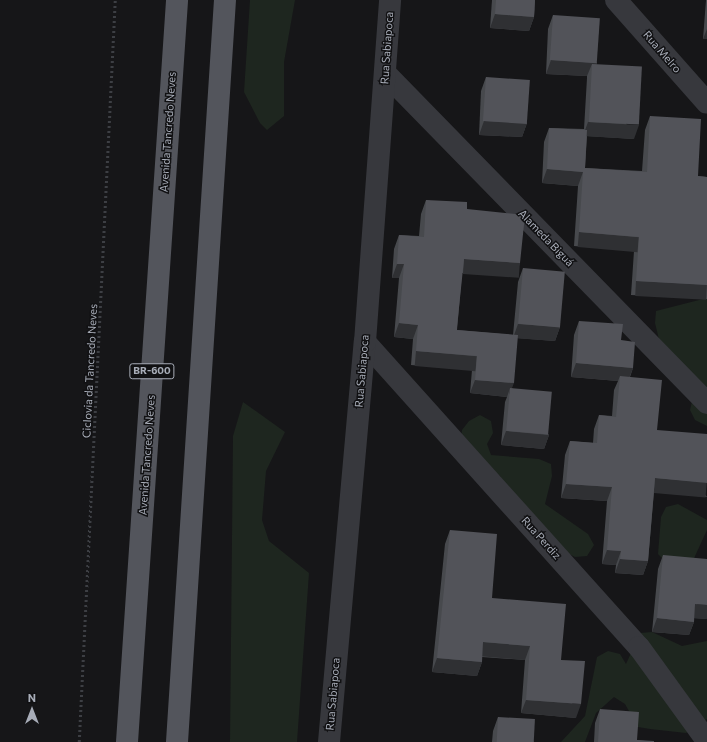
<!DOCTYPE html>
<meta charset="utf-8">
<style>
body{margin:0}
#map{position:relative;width:707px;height:742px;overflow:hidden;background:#161618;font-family:Commissioner,sans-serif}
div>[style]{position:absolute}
.green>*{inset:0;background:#1e261f}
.path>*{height:2.5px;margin-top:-1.25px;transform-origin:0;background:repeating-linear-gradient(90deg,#3d3f44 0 2px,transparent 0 5px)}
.minor>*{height:22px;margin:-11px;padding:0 11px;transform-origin:11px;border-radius:11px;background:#37383d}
.major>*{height:22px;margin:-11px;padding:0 11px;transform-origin:11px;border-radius:11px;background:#53555c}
.wall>*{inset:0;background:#47494d}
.shaded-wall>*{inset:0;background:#2f3033;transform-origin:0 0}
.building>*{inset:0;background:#525359;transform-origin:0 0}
span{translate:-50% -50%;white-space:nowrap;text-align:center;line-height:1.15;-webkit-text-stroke:3px #111113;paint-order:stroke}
.shield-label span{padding:1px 3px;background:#111113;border:1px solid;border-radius:3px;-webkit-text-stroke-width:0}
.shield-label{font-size:10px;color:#a8adb8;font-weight:700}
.street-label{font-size:11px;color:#a8adb8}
.north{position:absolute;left:12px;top:690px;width:40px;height:40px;-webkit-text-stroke:3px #111113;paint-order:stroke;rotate:0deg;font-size:11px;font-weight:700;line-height:16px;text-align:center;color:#a8adb8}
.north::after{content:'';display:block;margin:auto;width:14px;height:18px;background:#a8adb8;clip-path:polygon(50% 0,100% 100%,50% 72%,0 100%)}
</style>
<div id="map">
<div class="green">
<i style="clip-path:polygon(250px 0,295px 0,284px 62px,284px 116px,267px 130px,260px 123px,244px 92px)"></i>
<i style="clip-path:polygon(707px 290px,707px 426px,695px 420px,690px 410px,693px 397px,664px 360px,655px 323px,656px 311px,703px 299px)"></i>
<i style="clip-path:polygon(243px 402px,285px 432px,266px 471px,262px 520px,269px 541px,309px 573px,297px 742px,230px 742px,233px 436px)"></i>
<i style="clip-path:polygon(480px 415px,491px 421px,493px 433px,487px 444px,491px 455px,539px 459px,551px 464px,552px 476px,545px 504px,588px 534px,594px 545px,587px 556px,575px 557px,564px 551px,512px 496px,500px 476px,460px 445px,462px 430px,469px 421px)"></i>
<i style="clip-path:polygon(678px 504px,707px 520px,707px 530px,690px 567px,666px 562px,658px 554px,661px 517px,666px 507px)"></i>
<i style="clip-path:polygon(652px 632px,682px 646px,707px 641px,707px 719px,686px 733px,650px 729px,638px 727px,625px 704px,614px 697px,596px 713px,585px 742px,561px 742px,585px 716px,597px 657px,608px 651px,620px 654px,626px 664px,640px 633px)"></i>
</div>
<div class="path">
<i style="left:79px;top:742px;width:743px;rotate:-87.22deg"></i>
</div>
<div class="minor">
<i style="left:616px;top:0;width:137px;rotate:48.5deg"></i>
<i style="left:385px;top:73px;width:461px;rotate:45.7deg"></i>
<i style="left:365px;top:342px;width:410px;rotate:48.1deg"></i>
<i style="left:639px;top:647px;width:116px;rotate:54.1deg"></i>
<i style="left:329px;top:742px;width:402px;rotate:-84.9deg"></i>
<i style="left:365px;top:342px;width:343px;rotate:-85.8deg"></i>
</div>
<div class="major">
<i style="left:127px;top:742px;width:744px;rotate:-86.14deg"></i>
<i style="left:177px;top:742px;width:744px;rotate:-86.3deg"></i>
</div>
<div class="wall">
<i style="clip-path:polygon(492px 0,535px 0,534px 17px,529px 31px,490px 28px)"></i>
<i style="clip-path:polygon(706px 0,707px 0,707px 39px,703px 39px)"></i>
<i style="clip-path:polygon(553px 15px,597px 63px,596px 65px,634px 139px,587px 136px,585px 168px,642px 171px,645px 130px,650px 116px,698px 176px,707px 177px,707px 299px,631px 295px,634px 251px,574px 246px,578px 186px,542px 183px,544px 142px,549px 128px,584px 129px,587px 78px,587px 76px,546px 74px,548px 29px)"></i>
<i style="clip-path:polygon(486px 77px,527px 123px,522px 137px,479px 135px,481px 91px)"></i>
<i style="clip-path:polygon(426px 200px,467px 209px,520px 263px,515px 277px,462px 273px,457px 330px,513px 335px,518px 282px,523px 268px,560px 327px,555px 341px,517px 338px,512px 388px,549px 435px,544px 449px,501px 445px,505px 402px,507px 397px,470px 393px,472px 370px,411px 365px,413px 339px,394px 337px,399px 278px,392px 278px,394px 249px,399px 235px,419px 236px,421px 214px)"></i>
<i style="clip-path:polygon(579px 321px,621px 340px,633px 368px,630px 377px,657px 430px,707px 497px,654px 492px,648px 561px,643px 575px,615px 573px,616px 565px,602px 564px,607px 501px,561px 498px,565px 455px,570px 441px,593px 443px,594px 429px,599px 415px,612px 416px,614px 390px,618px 381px,571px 377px,574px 335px)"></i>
<i style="clip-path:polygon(450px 530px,492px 598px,561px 660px,576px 718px,521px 713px,525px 660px,482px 657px,482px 662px,477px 676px,432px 672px,445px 544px)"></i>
<i style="clip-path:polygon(663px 555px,707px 619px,694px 618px,694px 622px,689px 635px,652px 632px,658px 569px)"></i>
<i style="clip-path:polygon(600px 709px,637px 740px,654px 742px,594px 742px,595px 723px)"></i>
<i style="clip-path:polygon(498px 717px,534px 742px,492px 742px,493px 731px)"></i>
</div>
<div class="shaded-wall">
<i style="clip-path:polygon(495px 14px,534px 17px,529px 31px,490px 28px)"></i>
<i style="clip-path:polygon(707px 29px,707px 39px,703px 39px)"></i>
<i style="clip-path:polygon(551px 60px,597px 63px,592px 76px,592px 64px,587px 76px,546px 74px)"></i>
<i style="clip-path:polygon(484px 121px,527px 123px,522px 137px,479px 135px)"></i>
<i style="clip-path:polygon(588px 122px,639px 125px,634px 139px,583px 136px)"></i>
<i style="clip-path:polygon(547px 169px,583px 172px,578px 186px,542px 183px)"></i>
<i style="left:579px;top:232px;width:60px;height:15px;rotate:5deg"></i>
<i style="left:464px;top:259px;width:56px;height:15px;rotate:4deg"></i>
<i style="clip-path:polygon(397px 264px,404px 264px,399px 278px,392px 278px)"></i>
<i style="left:636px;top:281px;width:71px;height:15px;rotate:3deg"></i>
<i style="clip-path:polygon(399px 323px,418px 325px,413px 339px,394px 337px)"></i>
<i style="clip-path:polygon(518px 324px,560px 327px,555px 341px,513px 338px)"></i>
<i style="left:416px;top:351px;width:61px;height:15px;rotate:5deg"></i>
<i style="clip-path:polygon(576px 363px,633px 368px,628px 381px,620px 376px,618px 381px,571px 377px)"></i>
<i style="clip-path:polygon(475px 380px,514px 383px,509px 395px,510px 388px,507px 397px,470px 393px)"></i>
<i style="clip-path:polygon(506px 431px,549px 435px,544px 449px,501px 445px)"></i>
<i style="left:655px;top:478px;width:52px;height:15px;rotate:5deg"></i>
<i style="clip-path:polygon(566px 484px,612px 487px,607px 501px,561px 498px)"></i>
<i style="clip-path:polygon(607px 550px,621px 551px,616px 565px,602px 564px)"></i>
<i style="clip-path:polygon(620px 559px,648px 561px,643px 575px,615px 573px)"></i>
<i style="clip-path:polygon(695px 604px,707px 605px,707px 619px,690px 618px)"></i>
<i style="clip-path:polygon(657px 618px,694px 622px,689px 635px,652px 632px)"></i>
<i style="clip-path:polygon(483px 642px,530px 646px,525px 660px,478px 656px)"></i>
<i style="clip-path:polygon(437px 658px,482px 662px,477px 676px,432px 672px)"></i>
<i style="clip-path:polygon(526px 700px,581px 704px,576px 718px,521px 713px)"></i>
</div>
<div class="building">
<i style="clip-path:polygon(496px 0,535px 0,534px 17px,495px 14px)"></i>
<i style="left:553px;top:15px;width:47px;height:45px;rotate:4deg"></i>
<i style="left:592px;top:64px;width:50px;height:58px;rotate:3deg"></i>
<i style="left:486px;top:77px;width:44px;height:44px;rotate:4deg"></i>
<i style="clip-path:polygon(650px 116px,701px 119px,698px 176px,707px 177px,707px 285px,636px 281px,639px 237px,579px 232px,583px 172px,547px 169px,549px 128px,587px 130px,585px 168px,647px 172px)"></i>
<i style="clip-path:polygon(426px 200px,467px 202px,467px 209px,525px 215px,520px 263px,464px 259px,457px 327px,457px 330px,518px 335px,514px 383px,475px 380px,477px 356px,416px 351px,418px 325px,399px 323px,404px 264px,397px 264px,399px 235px,424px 237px)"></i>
<i style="left:523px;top:268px;width:42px;height:56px;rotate:5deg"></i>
<i style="clip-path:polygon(579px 321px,623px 324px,621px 340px,635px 342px,633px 368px,576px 363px)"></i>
<i style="clip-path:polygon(620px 376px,662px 380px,657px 430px,707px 434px,707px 483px,655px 478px,648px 561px,620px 559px,621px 551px,607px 550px,612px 487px,566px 484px,570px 441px,597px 443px,599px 415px,616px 417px)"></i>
<i style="left:510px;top:388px;width:42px;height:43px;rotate:5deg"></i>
<i style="clip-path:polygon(450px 530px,497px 534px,492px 598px,566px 604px,561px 660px,585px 661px,581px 704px,526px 700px,530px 646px,483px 642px,482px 662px,437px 658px)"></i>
<i style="clip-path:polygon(663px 555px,707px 559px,707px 605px,695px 604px,694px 622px,657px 618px)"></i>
<i style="clip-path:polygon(600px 709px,639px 712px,637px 740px,654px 741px,654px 742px,598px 742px)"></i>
<i style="left:498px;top:717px;width:37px;height:25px;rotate:3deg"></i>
</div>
<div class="shield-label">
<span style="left:152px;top:371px">BR-600</span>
</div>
<div class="street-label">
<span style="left:387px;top:48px;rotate:-86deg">Rua Sabiapoca</span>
<span style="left:662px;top:52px;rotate:49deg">Rua Melro</span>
<span style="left:168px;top:132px;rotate:-86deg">Avenida Tancredo Neves</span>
<span style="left:546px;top:238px;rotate:46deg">Alameda Biguá</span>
<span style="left:90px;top:371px;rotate:-87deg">Ciclovia da Tancredo Neves</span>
<span style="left:362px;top:371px;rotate:-85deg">Rua Sabiapoca</span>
<span style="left:147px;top:455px;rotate:-86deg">Avenida Tancredo Neves</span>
<span style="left:541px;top:538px;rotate:48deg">Rua Perdiz</span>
<span style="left:333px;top:694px;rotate:-85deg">Rua Sabiapoca</span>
</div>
<div class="north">N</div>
</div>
